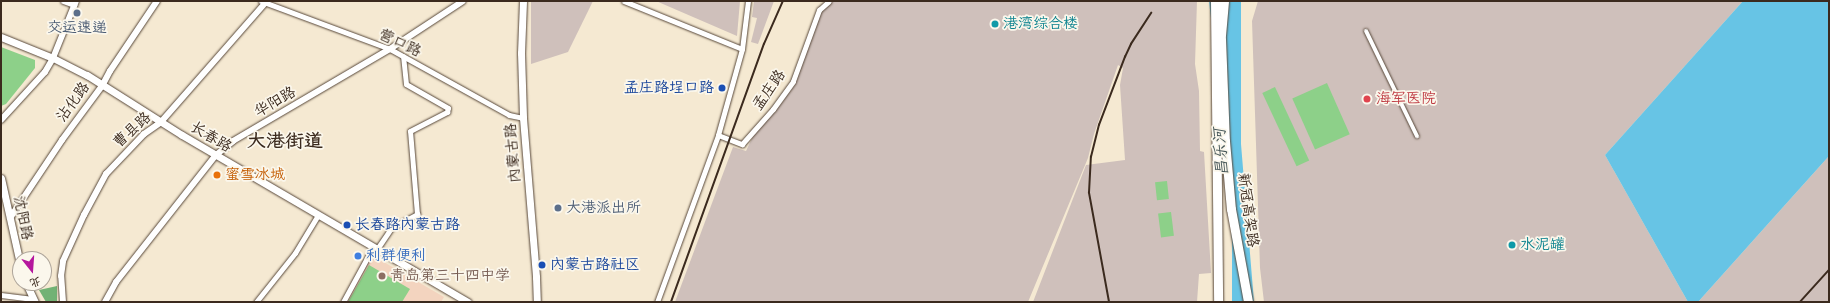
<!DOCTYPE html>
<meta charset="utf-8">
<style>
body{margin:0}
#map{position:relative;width:1830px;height:303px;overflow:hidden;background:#f5e9d2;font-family:"Architects Daughter","LXGW WenKai TC",sans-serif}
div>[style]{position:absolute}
.built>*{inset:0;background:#f3d4bf}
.industrial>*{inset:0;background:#cfc0bb}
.green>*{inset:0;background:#8dd089;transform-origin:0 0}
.forest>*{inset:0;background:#72b275}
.water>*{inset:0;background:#67c4e5}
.roads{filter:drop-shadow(0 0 1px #574739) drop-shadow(0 0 1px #574739)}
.pedestrian>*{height:4px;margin:-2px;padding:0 2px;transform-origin:2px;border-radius:2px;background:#fff}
.minor>*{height:5px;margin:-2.5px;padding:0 2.5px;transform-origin:2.5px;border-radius:2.5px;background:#fff}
.tertiary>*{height:6px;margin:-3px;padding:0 3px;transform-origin:3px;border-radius:3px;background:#fff}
.secondary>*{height:7px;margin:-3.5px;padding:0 3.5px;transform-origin:3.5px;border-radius:3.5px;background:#fff}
.trunk>*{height:9px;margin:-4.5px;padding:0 4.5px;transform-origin:4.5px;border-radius:4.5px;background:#fff}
.rail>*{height:1.5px;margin:-0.75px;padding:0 0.75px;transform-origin:0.75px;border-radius:0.75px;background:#3b2a1e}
.dots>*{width:11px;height:11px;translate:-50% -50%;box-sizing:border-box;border:2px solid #fbf7ec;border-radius:50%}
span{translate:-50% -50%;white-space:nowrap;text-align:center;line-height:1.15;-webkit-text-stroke:3.5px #fbf7ec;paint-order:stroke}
.culture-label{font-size:15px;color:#0d838f}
.left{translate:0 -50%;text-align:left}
.service-label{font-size:15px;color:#4e5e75}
.street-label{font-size:15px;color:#3b2a1e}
.transit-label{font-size:15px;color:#164399}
.right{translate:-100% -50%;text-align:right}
.health-label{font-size:15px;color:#be3a42}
.food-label{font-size:15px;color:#c56008}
.shop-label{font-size:15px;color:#366cbe}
.education-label{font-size:15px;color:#785e54}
.water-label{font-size:16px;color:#48585a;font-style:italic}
.district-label{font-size:19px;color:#3b2a1e;font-weight:700}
.frame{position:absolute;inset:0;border:2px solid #3b2a1e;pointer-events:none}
.north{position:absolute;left:12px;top:251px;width:40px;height:40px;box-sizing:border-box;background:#fbf7ec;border:1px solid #aea59a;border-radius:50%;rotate:163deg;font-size:11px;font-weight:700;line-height:16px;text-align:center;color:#3b2a1e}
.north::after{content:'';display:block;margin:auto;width:14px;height:18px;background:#b5179e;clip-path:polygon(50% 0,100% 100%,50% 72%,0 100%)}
</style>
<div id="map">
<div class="built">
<i style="clip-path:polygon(370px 254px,444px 297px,441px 302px,343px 302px)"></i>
</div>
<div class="industrial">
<i style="clip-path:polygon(531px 1px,593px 1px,568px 52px,531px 64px)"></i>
<i style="clip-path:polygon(656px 1px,740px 1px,737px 36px)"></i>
<i style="clip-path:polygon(754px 1px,774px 1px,758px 44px,751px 42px,757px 18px,752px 17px)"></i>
<i style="clip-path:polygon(832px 1px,1197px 1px,1195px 64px,1199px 91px,1200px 151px,1204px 152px,1211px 273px,1199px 274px,1197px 302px,1033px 302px,1086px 165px,1125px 160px,1120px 85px,1123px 68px,1118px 65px,1094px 134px,1088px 158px,1028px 302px,675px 302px,733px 147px,746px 151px,755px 132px,780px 105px,794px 86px,819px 14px)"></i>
<i style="clip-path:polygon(1258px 1px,1743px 1px,1605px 155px,1688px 302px,1264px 302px,1260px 268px,1252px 21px)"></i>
<i style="clip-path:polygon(1829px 156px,1829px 302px,1698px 302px)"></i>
</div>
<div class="green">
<i style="clip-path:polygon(1px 47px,35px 60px,35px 68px,6px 104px,1px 106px)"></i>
<i style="left:1327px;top:83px;width:56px;height:38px;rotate:66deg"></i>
<i style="left:1275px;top:87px;width:81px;height:14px;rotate:65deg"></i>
<i style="left:1167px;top:181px;width:18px;height:12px;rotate:84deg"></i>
<i style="left:1171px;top:212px;width:24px;height:13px;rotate:83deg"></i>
<i style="clip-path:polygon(369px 265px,410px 289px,402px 302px,348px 302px)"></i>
</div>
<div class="forest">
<i style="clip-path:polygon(57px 286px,57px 302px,46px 302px,39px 290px)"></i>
</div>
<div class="water">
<i style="clip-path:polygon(1209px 1px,1241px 1px,1241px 144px,1254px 302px,1232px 302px,1232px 242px,1221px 105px)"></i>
<i style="clip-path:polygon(1743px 1px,1829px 1px,1829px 156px,1698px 302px,1688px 302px,1605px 155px)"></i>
</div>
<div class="roads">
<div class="pedestrian">
<i style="left:1366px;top:31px;width:117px;rotate:64.1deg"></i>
</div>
<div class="minor">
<i style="left:63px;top:1px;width:12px;rotate:20deg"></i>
<i style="left:261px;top:1px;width:138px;rotate:20.4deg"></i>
<i style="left:390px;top:49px;width:136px;rotate:29deg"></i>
<i style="left:509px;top:115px;width:14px;rotate:12deg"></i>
<i style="left:624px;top:1px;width:127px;rotate:22.1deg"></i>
<i style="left:718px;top:135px;width:26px;rotate:21deg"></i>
<i style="left:742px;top:144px;width:47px;rotate:-48.5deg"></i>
<i style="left:773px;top:109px;width:34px;rotate:-54deg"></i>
<i style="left:793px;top:81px;width:76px;rotate:-69.9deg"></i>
<i style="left:819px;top:10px;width:13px;rotate:-42deg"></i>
<i style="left:377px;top:249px;width:25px;rotate:-56deg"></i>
<i style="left:391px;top:228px;width:30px;rotate:-28deg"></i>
<i style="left:417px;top:214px;width:83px;rotate:-94.8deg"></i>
<i style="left:410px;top:131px;width:42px;rotate:-27.2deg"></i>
<i style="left:447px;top:112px;width:4px;rotate:-76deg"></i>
<i style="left:448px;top:108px;width:48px;rotate:-150.3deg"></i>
<i style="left:406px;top:84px;width:28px;rotate:-96deg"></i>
<i style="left:1px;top:295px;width:32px;rotate:7deg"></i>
<i style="left:256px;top:302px;width:63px;rotate:-51.5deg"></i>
<i style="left:295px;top:253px;width:44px;rotate:-58.8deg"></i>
<i style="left:343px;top:302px;width:63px;rotate:-61.4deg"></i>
<i style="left:657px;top:302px;width:178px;rotate:-69.9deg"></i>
<i style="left:718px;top:135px;width:89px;rotate:-74.4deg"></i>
<i style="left:742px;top:49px;width:48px;rotate:-82.9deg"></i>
</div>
<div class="tertiary">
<i style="left:1px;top:120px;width:65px;rotate:-47.5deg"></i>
<i style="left:45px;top:72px;width:16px;rotate:-60deg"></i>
<i style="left:53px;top:58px;width:61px;rotate:-68deg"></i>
<i style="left:10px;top:218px;width:94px;rotate:-56.3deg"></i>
<i style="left:62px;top:140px;width:67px;rotate:-53.5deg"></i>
<i style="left:102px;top:86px;width:17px;rotate:-62deg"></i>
<i style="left:110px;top:71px;width:84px;rotate:-56.1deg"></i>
<i style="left:63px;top:302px;width:26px;rotate:-94deg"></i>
<i style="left:61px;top:276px;width:15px;rotate:-82deg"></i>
<i style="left:63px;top:261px;width:51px;rotate:-65.5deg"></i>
<i style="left:84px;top:215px;width:47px;rotate:-61.8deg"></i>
<i style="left:106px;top:174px;width:55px;rotate:-46.5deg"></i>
<i style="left:144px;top:134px;width:21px;rotate:-35deg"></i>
<i style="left:161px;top:122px;width:161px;rotate:-48.8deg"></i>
<i style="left:105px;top:302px;width:23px;rotate:-61deg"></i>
<i style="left:116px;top:282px;width:162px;rotate:-51.8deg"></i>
<i style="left:216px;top:155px;width:22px;rotate:-39deg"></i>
<i style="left:233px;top:141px;width:182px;rotate:-30.4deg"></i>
<i style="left:390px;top:49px;width:87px;rotate:-33.3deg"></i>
</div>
<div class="secondary">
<i style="left:523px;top:1px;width:52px;rotate:92.2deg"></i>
<i style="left:521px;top:53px;width:65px;rotate:88.2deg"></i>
<i style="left:523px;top:118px;width:160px;rotate:85.3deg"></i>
<i style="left:536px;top:277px;width:25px;rotate:88deg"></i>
<i style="left:1px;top:37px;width:56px;rotate:22deg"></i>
<i style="left:53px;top:58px;width:38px;rotate:27deg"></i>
<i style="left:87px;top:75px;width:112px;rotate:32.3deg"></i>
<i style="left:182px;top:135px;width:331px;rotate:30.3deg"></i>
<i style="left:1px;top:178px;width:88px;rotate:77.5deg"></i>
<i style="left:26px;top:283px;width:21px;rotate:65deg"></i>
</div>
<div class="trunk">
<i style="left:1215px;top:1px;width:301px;rotate:89.4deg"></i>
<i style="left:1224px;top:1px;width:38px;rotate:95deg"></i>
<i style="left:1221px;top:39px;width:102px;rotate:87.8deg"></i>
<i style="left:1225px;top:141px;width:68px;rotate:85deg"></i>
<i style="left:1231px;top:209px;width:95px;rotate:79.6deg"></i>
</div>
</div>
<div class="rail">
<i style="left:671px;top:302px;width:274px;rotate:-70.2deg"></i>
<i style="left:764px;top:44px;width:47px;rotate:-66.2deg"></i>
<i style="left:1109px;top:302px;width:111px;rotate:-100.4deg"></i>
<i style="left:1089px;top:193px;width:36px;rotate:-87deg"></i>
<i style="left:1091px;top:157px;width:33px;rotate:-76deg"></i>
<i style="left:1099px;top:125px;width:73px;rotate:-69.1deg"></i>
<i style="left:1125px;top:57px;width:14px;rotate:-65deg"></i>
<i style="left:1131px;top:44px;width:37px;rotate:-57deg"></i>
<i style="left:1800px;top:302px;width:43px;rotate:-47.8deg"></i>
</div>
<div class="dots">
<i style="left:77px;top:13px;background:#5c6f8a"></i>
<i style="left:995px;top:24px;background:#0f9aa8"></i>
<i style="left:722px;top:88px;background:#1a4fb4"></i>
<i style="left:1367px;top:99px;background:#e0444e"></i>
<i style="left:217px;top:175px;background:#e8710a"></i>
<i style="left:558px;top:208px;background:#5c6f8a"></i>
<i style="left:347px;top:225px;background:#1a4fb4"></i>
<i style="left:1512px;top:245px;background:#0f9aa8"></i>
<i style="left:358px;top:256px;background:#3f7fe0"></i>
<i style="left:542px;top:265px;background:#1a4fb4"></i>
<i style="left:382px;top:276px;background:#8d6e63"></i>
</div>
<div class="culture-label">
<span class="left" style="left:1003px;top:24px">港湾综合楼</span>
<span class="left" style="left:1520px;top:245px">水泥罐</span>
</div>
<div class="service-label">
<span style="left:77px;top:28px">交运速递</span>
<span class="left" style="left:566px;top:208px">大港派出所</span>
</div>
<div class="street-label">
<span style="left:400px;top:43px;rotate:25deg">营口路</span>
<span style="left:769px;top:90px;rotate:-55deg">孟庄路</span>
<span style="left:73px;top:102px;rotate:-54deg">沾化路</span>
<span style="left:275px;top:102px;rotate:-30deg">华阳路</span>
<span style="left:132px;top:130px;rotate:-42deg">曹县路</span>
<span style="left:211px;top:137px;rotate:31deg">长春路</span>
<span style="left:513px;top:153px;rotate:-95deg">内蒙古路</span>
<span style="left:1248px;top:210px;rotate:82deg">新冠高架路</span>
<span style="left:23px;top:218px;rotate:78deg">沈阳路</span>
</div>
<div class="transit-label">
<span class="right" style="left:714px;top:88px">孟庄路埕口路</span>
<span class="left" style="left:355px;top:225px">长春路内蒙古路</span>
<span class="left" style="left:550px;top:265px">内蒙古路社区</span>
</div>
<div class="health-label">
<span class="left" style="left:1376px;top:99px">海军医院</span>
</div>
<div class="food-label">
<span class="left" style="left:225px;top:175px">蜜雪冰城</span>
</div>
<div class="shop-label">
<span class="left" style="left:366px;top:256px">利群便利</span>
</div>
<div class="education-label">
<span class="left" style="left:390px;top:276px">青岛第三十四中学</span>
</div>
<div class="water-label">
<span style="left:1221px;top:152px;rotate:-94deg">昌乐河</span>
</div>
<div class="district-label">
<span style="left:285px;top:142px">大港街道</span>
</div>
<div class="frame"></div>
<div class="north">北</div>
</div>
